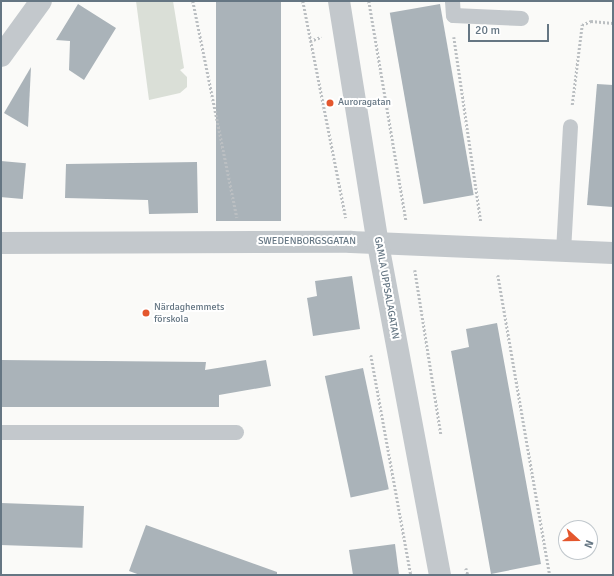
<!DOCTYPE html>
<meta charset="utf-8">
<style>
body{margin:0}
#map{position:relative;width:614px;height:576px;overflow:hidden;background:#fafaf8;font-family:Signika,sans-serif}
div>[style]{position:absolute}
.green>*{inset:0;background:#dadfd7}
.building>*{inset:0;background:#aab3b9;transform-origin:0 0}
.path>*{height:2.5px;margin-top:-1.25px;transform-origin:0;background:repeating-linear-gradient(90deg,#bbbfc2 0 2px,transparent 0 4px)}
.service>*{height:15px;margin:-7.5px;padding:0 7.5px;transform-origin:7.5px;border-radius:7.5px;background:#c3c8cc}
.minor>*{height:22px;margin:-11px;padding:0 11px;transform-origin:11px;border-radius:11px;background:#c3c8cc}
.tertiary>*{height:22px;margin:-11px;padding:0 11px;transform-origin:11px;border-radius:11px;background:#c3c8cc}
.dots>*{width:11px;height:11px;translate:-50% -50%;box-sizing:border-box;border:2px solid #fff;border-radius:50%}
span{translate:-50% -50%;white-space:nowrap;text-align:center;line-height:1.15;-webkit-text-stroke:4px #fff;paint-order:stroke}
.poi-label{font-size:10px;color:#657683}
.left{translate:0 -50%;text-align:left}
.street-label{font-size:10px;color:#657683}
.frame{position:absolute;inset:0;border:2px solid #657683;pointer-events:none}
.north{position:absolute;left:558px;top:520px;width:40px;height:40px;box-sizing:border-box;background:#fff;border:1px solid #c1c8cd;border-radius:50%;rotate:111deg;font-size:11px;font-weight:700;line-height:16px;text-align:center;color:#657683}
.north::after{content:'';display:block;margin:auto;width:14px;height:18px;background:#e4572e;clip-path:polygon(50% 0,100% 100%,50% 72%,0 100%)}
.scale{position:absolute;left:468px;top:24px;width:81px;height:18px;box-sizing:border-box;border:2px solid #657683;border-top:0;padding-left:5px;font-size:12px;line-height:14px;white-space:nowrap;color:#657683;-webkit-text-stroke:3px #fff;paint-order:stroke}
</style>
<div id="map">
<div class="green">
<i style="clip-path:polygon(136px 1px,173px 1px,184px 68px,180px 70px,187px 77px,187px 87px,180px 93px,149px 100px)"></i>
</div>
<div class="building">
<i style="left:216px;top:1px;width:65px;height:220px"></i>
<i style="clip-path:polygon(78px 4px,116px 28px,84px 80px,69px 70px,70px 41px,56px 40px)"></i>
<i style="left:440px;top:4px;width:194px;height:51px;rotate:80deg"></i>
<i style="clip-path:polygon(31px 67px,28px 127px,4px 113px)"></i>
<i style="clip-path:polygon(597px 84px,613px 85px,613px 207px,587px 205px)"></i>
<i style="left:1px;top:161px;width:25px;height:36px;rotate:5deg"></i>
<i style="clip-path:polygon(197px 162px,198px 213px,149px 214px,148px 200px,65px 198px,66px 164px)"></i>
<i style="clip-path:polygon(352px 276px,360px 329px,313px 336px,307px 298px,317px 296px,315px 281px)"></i>
<i style="clip-path:polygon(497px 323px,541px 564px,491px 574px,451px 351px,469px 347px,466px 329px)"></i>
<i style="clip-path:polygon(1px 360px,206px 362px,205px 370px,266px 360px,271px 386px,219px 395px,219px 407px,1px 407px)"></i>
<i style="left:363px;top:368px;width:124px;height:39px;rotate:78deg"></i>
<i style="left:1px;top:503px;width:83px;height:42px;rotate:2deg"></i>
<i style="clip-path:polygon(146px 525px,277px 572px,277px 575px,140px 575px,129px 571px)"></i>
<i style="clip-path:polygon(395px 544px,399px 575px,353px 575px,349px 550px)"></i>
</div>
<div class="path">
<i style="left:193px;top:1px;width:221px;rotate:78.5deg"></i>
<i style="left:303px;top:1px;width:221px;rotate:78.8deg"></i>
<i style="left:369px;top:1px;width:222px;rotate:80.4deg"></i>
<i style="left:454px;top:37px;width:187px;rotate:81.7deg"></i>
<i style="left:310px;top:41px;width:12px;rotate:-20deg"></i>
<i style="left:572px;top:105px;width:81px;rotate:-82.9deg"></i>
<i style="left:582px;top:25px;width:10px;rotate:-24deg"></i>
<i style="left:591px;top:21px;width:22px;rotate:5deg"></i>
<i style="left:415px;top:270px;width:167px;rotate:81deg"></i>
<i style="left:498px;top:275px;width:304px;rotate:80.2deg"></i>
<i style="left:371px;top:355px;width:224px;rotate:79.7deg"></i>
<i style="left:466px;top:568px;width:7px;rotate:74deg"></i>
</div>
<div class="service">
<i style="left:452px;top:1px;width:14px;rotate:86deg"></i>
<i style="left:453px;top:15px;width:68px;rotate:2.5deg"></i>
<i style="left:563px;top:251px;width:125px;rotate:-86.8deg"></i>
<i style="left:1px;top:432px;width:235px"></i>
</div>
<div class="minor">
<i style="left:1px;top:56px;width:68px;rotate:-54deg"></i>
<i style="left:1px;top:243px;width:350px;rotate:-0.2deg"></i>
<i style="left:351px;top:242px;width:262px;rotate:2.4deg"></i>
</div>
<div class="tertiary">
<i style="left:339px;top:1px;width:246px;rotate:80.9deg"></i>
<i style="left:378px;top:244px;width:337px;rotate:79.4deg"></i>
</div>
<div class="dots">
<i style="left:330px;top:103px;background:#e4572e"></i>
<i style="left:146px;top:313px;background:#e4572e"></i>
</div>
<div class="poi-label">
<span class="left" style="left:338px;top:103px">Auroragatan</span>
<span class="left" style="left:154px;top:313px">Närdaghemmets<br>förskola</span>
</div>
<div class="street-label">
<span style="left:307px;top:242px">SWEDENBORGSGATAN</span>
<span style="left:386px;top:288px;rotate:80deg">GAMLA UPPSALAGATAN</span>
</div>
<div class="frame"></div>
<div class="north">N</div>
<div class="scale">20 m</div>
</div>
